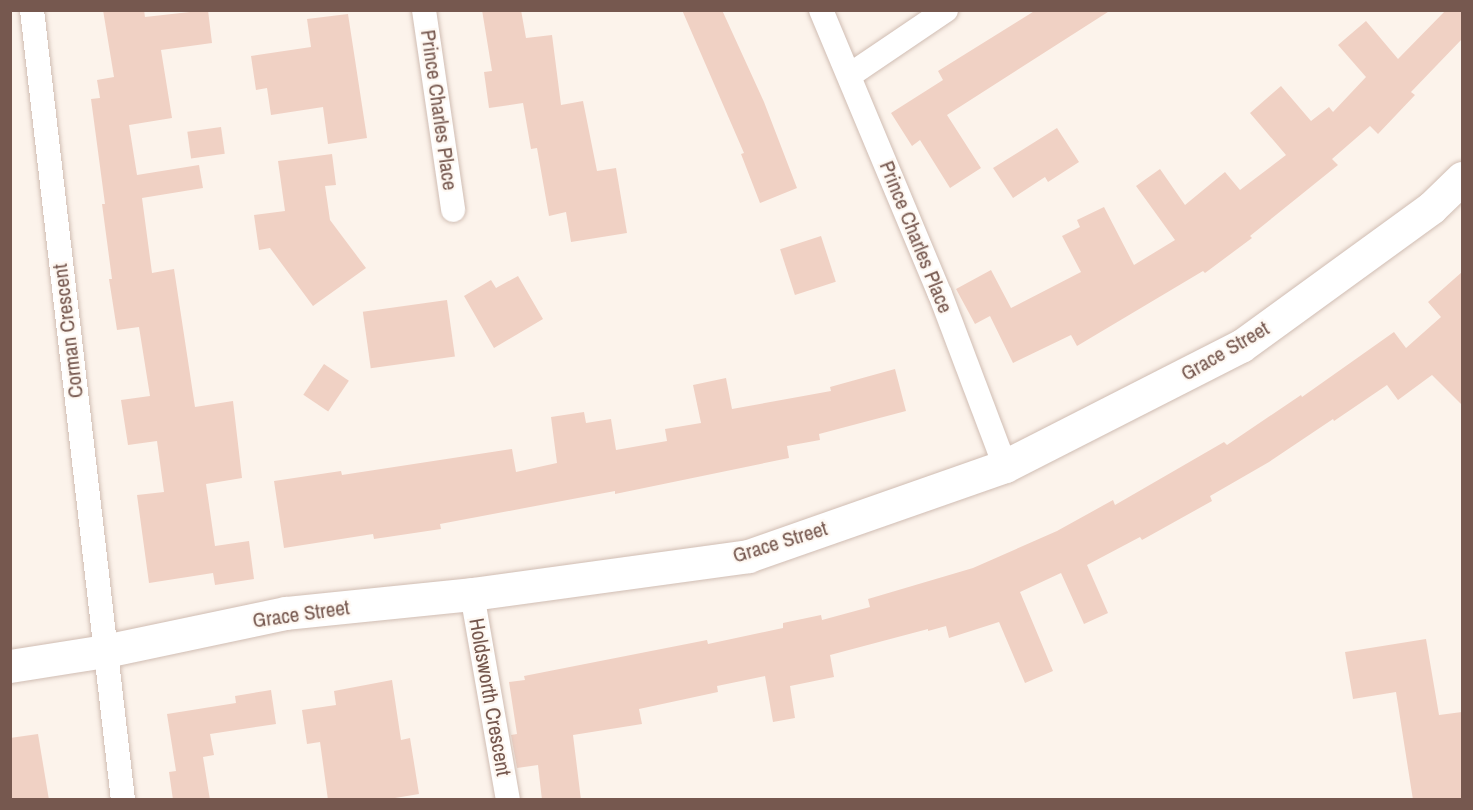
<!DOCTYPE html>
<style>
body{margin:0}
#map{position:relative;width:1473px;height:810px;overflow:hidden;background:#fcf3eb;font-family:"Archivo Narrow",sans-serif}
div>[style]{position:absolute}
.building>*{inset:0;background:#f0d1c4;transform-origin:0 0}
.roads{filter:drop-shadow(0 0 2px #d0bdb3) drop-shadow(0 0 2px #d0bdb3)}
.street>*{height:24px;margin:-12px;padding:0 12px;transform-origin:12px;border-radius:12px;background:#fff}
.secondary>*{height:33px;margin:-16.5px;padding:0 16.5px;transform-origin:16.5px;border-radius:16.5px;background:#fff}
span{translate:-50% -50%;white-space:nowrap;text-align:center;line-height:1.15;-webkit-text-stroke:4.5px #fef8f2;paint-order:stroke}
.street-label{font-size:21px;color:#76584f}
.frame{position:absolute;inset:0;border:12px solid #76584f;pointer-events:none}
</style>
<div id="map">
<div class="building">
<i style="clip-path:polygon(103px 10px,144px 10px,145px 17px,208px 10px,212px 43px,161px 50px,172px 118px,129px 125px,137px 175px,199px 165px,203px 188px,142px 198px,152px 273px,174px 269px,195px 407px,233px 401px,242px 478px,206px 484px,215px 546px,249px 541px,254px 579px,215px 585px,213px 573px,149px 583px,137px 495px,164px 492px,157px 441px,128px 445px,121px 400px,150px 396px,139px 327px,117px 330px,109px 279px,112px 279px,102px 204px,105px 204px,91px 99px,100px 98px,97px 80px,114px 77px)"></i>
<i style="clip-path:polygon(482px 10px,521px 10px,526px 38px,552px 35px,561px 105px,583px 101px,597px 171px,616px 168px,627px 233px,571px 242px,566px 212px,549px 216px,537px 148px,531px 149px,523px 103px,489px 108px,484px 72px,492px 71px)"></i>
<i style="clip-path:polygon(682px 10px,722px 10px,764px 102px,797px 188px,760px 203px,741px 154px,744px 153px)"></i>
<i style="clip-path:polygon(1036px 10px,1111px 10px,947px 115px,981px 168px,950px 188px,920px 140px,912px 146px,891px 113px,943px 80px,938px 71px)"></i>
<i style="clip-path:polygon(1446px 10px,1462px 10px,1462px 39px,1411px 92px,1415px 95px,1378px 134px,1370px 126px,1332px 159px,1338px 165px,1250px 236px,1252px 238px,1205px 273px,1203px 271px,1077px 346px,1071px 335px,1013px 363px,990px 316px,975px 324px,956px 289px,991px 270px,1011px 308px,1081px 272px,1062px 236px,1080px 227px,1077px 220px,1104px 207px,1134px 265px,1175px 240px,1136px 186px,1160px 169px,1185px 205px,1225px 172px,1240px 190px,1286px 155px,1250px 113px,1281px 86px,1311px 121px,1329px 107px,1333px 112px,1366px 77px,1338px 45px,1366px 21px,1398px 59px)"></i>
<i style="clip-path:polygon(348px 14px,367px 138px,328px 144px,323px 107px,271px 115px,267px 88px,256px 90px,251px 56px,311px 47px,307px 19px)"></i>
<i style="left:221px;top:127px;width:27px;height:34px;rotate:82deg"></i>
<i style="clip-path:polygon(1057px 128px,1079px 162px,1048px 182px,1045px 177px,1013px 198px,993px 168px)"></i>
<i style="clip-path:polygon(332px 154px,336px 185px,325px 186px,330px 220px,366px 268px,313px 306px,270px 248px,259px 250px,254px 215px,285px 211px,278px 161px)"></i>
<i style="left:821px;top:236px;width:48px;height:43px;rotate:72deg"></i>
<i style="clip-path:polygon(1462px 272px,1462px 405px,1432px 375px,1398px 400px,1387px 385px,1334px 421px,1333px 419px,1269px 462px,1210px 496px,1212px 501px,1142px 540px,1140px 537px,1087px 565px,1108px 613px,1084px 624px,1061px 573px,1020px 592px,1053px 671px,1025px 683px,999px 622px,949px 638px,946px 626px,928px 631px,928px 629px,830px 655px,834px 677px,790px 686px,795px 718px,773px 722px,765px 676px,717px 686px,718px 692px,639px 709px,642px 724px,573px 735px,581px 800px,542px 800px,538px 765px,517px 768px,511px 735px,517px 734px,509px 682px,525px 680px,524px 676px,707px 640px,708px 644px,783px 628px,783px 623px,821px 615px,822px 620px,870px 607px,868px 599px,973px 568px,1057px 531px,1113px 500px,1115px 505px,1224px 442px,1227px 445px,1301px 395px,1302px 397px,1394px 332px,1406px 348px,1441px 317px,1428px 302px)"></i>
<i style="clip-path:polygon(518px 276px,543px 319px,494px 348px,464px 296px,491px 280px,496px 288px)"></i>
<i style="left:447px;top:300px;width:57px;height:85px;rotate:82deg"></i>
<i style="left:324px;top:364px;width:30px;height:37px;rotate:34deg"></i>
<i style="clip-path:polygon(895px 369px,906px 411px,819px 434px,820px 440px,787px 446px,789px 458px,615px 494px,615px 491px,440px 524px,441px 529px,374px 539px,373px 534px,284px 548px,274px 481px,341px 471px,342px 475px,512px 449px,516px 472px,557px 463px,551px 417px,584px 412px,586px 423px,611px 419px,616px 450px,667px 441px,665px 429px,701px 423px,693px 385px,726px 378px,732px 409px,831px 391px,830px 387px)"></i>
<i style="clip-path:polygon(1426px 639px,1439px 715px,1462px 712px,1462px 800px,1413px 800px,1396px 692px,1353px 699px,1345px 652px)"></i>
<i style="clip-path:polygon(392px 680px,401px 740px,410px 738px,419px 794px,383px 800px,328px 800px,320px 742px,307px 744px,302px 710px,336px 705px,334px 691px)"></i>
<i style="clip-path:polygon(271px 690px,276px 724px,210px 734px,214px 755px,203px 757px,210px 800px,173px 800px,169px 772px,176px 771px,167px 714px,236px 703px,235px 696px)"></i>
<i style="clip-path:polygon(38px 734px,49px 800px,10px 800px,10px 738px)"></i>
</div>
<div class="roads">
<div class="street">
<i style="left:32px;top:10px;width:795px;rotate:83.43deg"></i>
<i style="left:424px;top:10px;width:202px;rotate:81.7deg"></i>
<i style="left:821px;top:10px;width:308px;rotate:67.3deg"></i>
<i style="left:940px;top:294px;width:184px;rotate:69.3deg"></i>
<i style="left:850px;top:75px;width:116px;rotate:-34.1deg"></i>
<i style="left:472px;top:594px;width:209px;rotate:80.1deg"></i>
</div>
<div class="secondary">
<i style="left:10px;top:666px;width:96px;rotate:-9deg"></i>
<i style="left:105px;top:651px;width:185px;rotate:-11.9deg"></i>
<i style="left:286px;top:613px;width:187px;rotate:-5.8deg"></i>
<i style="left:472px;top:594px;width:279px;rotate:-7.8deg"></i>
<i style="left:748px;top:556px;width:272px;rotate:-19.3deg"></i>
<i style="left:1005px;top:466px;width:265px;rotate:-27deg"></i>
<i style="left:1241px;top:346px;width:235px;rotate:-36deg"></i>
<i style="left:1431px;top:208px;width:43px;rotate:-44.1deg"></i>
</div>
</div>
<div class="street-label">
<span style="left:439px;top:110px;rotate:82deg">Prince Charles Place</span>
<span style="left:916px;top:237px;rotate:68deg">Prince Charles Place</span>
<span style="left:68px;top:331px;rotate:-97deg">Corman Crescent</span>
<span style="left:1225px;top:351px;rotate:-30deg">Grace Street</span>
<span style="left:780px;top:542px;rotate:-17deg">Grace Street</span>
<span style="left:301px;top:614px;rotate:-8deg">Grace Street</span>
<span style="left:490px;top:697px;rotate:80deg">Holdsworth Crescent</span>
</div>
<div class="frame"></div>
</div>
